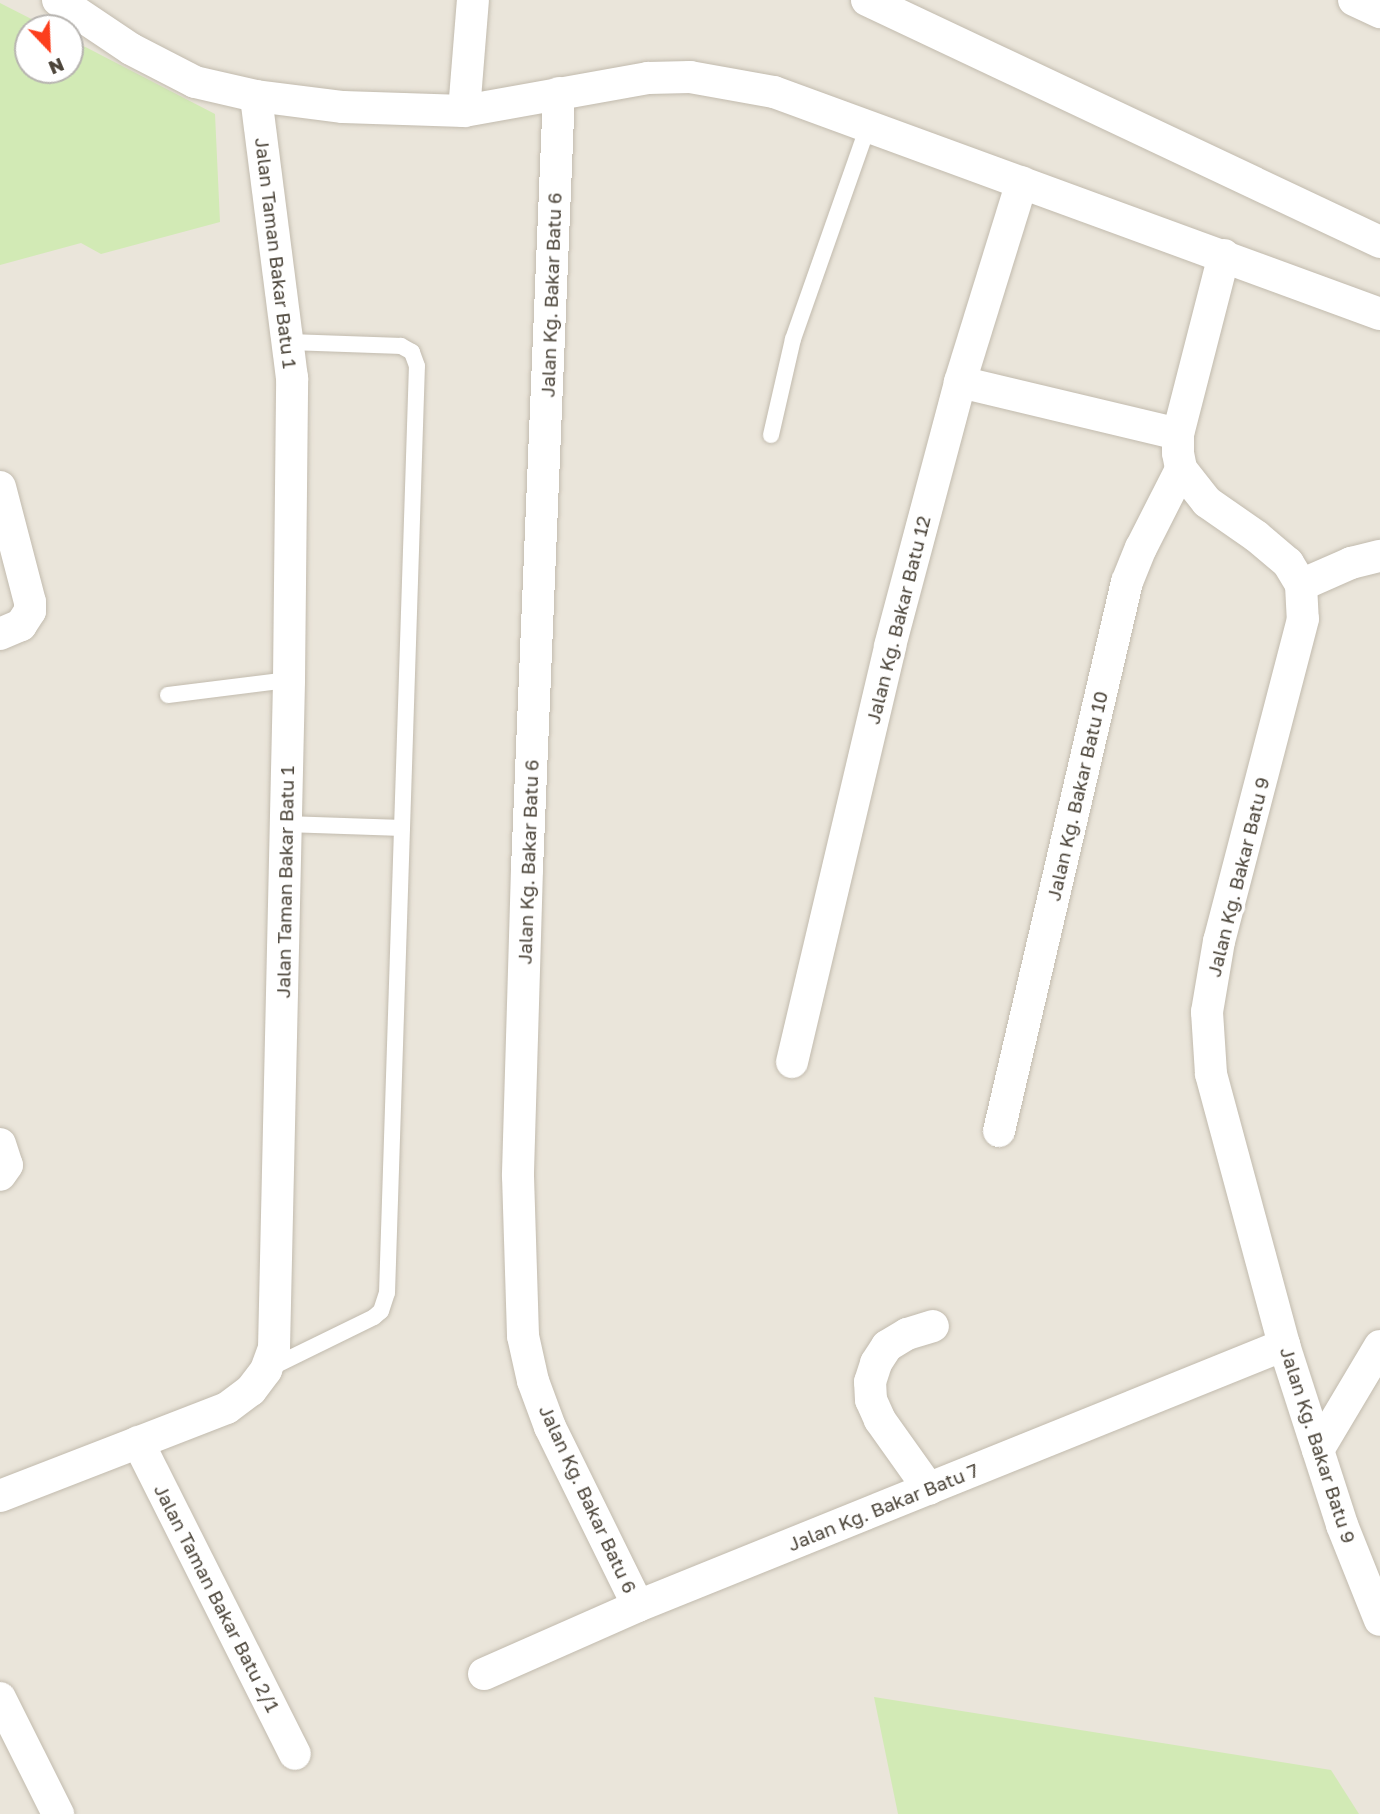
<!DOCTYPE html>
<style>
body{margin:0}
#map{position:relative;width:1380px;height:1814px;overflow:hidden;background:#f6f3ec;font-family:"Golos Text",sans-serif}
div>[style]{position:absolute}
.residential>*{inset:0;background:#eae5da}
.green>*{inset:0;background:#d2eab5}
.roads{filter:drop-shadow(0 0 2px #c2bbae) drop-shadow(0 0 2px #c2bbae)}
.service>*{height:16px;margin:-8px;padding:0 8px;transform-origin:8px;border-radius:8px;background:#fff}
.minor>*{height:32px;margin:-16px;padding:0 16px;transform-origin:16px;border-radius:16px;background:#fff}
span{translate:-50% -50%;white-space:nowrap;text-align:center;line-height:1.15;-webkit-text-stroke:7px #fff;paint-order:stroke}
.street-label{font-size:19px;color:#4b4439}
.north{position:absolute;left:14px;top:14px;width:70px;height:70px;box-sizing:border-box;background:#fff;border:2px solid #b7b4b0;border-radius:50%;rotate:157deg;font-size:19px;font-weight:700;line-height:28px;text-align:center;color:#4b4439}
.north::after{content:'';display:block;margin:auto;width:24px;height:32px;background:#fc3f1d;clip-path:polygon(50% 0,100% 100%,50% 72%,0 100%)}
</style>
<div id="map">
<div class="residential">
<i style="clip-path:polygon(evenodd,0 0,1380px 0,1380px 1814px,0 1814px,0 0,28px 28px,70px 28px,70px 70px,28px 70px,28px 28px)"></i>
</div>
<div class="green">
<i style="clip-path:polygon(0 3px,49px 28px,28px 28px,28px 70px,70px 70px,70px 39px,215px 114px,220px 222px,101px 254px,81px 243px,0 265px)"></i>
<i style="clip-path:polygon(874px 1697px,1331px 1770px,1359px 1814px,898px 1814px)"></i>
</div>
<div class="roads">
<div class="service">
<i style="left:771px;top:435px;width:98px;rotate:-77.1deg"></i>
<i style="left:793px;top:339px;width:226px;rotate:-70.6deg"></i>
<i style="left:168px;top:695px;width:122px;rotate:-7.1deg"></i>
<i style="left:286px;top:824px;width:116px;rotate:2deg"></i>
<i style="left:268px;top:1369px;width:118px;rotate:-26.1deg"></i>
<i style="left:374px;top:1317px;width:9px;rotate:-41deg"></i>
<i style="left:381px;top:1311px;width:19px;rotate:-72deg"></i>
<i style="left:387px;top:1293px;width:927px;rotate:-88.15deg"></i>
<i style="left:417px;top:366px;width:15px;rotate:-110deg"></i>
<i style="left:412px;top:352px;width:13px;rotate:-151deg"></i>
<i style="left:401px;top:346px;width:111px;rotate:-177.9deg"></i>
</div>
<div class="minor">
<i style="left:58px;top:0;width:88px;rotate:33.9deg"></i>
<i style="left:131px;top:49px;width:72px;rotate:27.3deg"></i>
<i style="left:195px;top:82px;width:63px;rotate:12.9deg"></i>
<i style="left:256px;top:96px;width:88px;rotate:7.2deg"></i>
<i style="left:343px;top:107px;width:121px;rotate:1.9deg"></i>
<i style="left:464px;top:111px;width:187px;rotate:-10.2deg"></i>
<i style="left:648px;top:78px;width:42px;rotate:-1.4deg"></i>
<i style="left:690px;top:77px;width:85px;rotate:10.1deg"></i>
<i style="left:774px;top:92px;width:645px;rotate:20.12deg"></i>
<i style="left:867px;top:0;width:567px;rotate:25.25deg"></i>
<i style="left:1354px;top:0;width:29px;rotate:25deg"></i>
<i style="left:559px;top:93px;width:777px;rotate:92.36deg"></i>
<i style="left:527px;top:869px;width:307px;rotate:91.7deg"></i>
<i style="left:518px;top:1176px;width:160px;rotate:88.2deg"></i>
<i style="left:523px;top:1336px;width:46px;rotate:77.5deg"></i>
<i style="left:533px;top:1381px;width:49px;rotate:69.7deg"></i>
<i style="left:550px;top:1427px;width:199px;rotate:63.8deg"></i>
<i style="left:464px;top:111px;width:111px;rotate:-85.4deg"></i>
<i style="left:1224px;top:255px;width:185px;rotate:104.4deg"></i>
<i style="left:1178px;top:434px;width:19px;rotate:90deg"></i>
<i style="left:1178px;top:453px;width:16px;rotate:79deg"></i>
<i style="left:1181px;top:469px;width:42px;rotate:51.8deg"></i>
<i style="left:1207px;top:502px;width:60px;rotate:34.8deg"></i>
<i style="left:1256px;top:536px;width:42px;rotate:40.2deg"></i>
<i style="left:1288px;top:563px;width:26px;rotate:59deg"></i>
<i style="left:1301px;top:585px;width:34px;rotate:87deg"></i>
<i style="left:1303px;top:619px;width:333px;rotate:104.6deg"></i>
<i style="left:1219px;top:941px;width:72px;rotate:99.6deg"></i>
<i style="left:1207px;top:1012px;width:62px;rotate:86.3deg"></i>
<i style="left:1211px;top:1074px;width:281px;rotate:74.9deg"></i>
<i style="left:1284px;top:1345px;width:189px;rotate:72.1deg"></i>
<i style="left:1342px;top:1525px;width:102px;rotate:68.2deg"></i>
<i style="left:960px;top:382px;width:224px;rotate:13.4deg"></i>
<i style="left:0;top:487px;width:119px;rotate:75.4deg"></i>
<i style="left:30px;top:602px;width:9px;rotate:90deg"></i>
<i style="left:30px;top:611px;width:17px;rotate:123deg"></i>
<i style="left:21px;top:625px;width:23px;rotate:157deg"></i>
<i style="left:1301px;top:585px;width:55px;rotate:-23.7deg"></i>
<i style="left:1351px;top:563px;width:30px;rotate:-14deg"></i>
<i style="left:792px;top:1062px;width:427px;rotate:-76.7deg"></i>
<i style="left:890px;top:646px;width:273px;rotate:-75.1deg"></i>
<i style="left:960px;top:382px;width:209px;rotate:-72.8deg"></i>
<i style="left:999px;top:1131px;width:564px;rotate:-76.88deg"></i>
<i style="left:1127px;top:582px;width:37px;rotate:-68deg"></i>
<i style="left:1141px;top:548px;width:89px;rotate:-63.1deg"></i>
<i style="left:0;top:1144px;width:22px;rotate:72deg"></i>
<i style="left:7px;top:1165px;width:12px;rotate:125deg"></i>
<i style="left:138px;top:1442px;width:349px;rotate:63.3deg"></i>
<i style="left:1318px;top:1450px;width:121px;rotate:-59.2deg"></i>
<i style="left:929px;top:1489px;width:85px;rotate:-125.4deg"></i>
<i style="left:880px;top:1420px;width:22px;rotate:-114deg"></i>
<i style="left:871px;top:1400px;width:18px;rotate:-93deg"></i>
<i style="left:870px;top:1382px;width:20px;rotate:-72deg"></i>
<i style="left:876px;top:1363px;width:20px;rotate:-57deg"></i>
<i style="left:887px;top:1346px;width:23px;rotate:-31deg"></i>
<i style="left:907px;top:1334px;width:27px;rotate:-17deg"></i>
<i style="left:0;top:1496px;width:243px;rotate:-21.2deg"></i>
<i style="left:227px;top:1408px;width:30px;rotate:-37deg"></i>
<i style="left:251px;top:1390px;width:25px;rotate:-53deg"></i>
<i style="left:266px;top:1370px;width:23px;rotate:-70deg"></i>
<i style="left:274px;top:1348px;width:668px;rotate:-88.71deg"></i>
<i style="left:289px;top:680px;width:302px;rotate:-89.4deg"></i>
<i style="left:292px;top:378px;width:284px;rotate:-97.3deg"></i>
<i style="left:484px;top:1674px;width:168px;rotate:-23.8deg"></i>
<i style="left:638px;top:1606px;width:697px;rotate:-22deg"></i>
<i style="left:0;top:1698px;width:130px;rotate:63.4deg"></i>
</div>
</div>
<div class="street-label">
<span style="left:276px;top:253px;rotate:83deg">Jalan Taman Bakar Batu 1</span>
<span style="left:551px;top:295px;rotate:-88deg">Jalan Kg. Bakar Batu 6</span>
<span style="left:898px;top:620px;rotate:-76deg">Jalan Kg. Bakar Batu 12</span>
<span style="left:1077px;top:796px;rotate:-77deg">Jalan Kg. Bakar Batu 10</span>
<span style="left:528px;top:862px;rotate:-88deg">Jalan Kg. Bakar Batu 6</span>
<span style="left:1238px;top:877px;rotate:-76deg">Jalan Kg. Bakar Batu 9</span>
<span style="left:285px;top:882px;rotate:-89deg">Jalan Taman Bakar Batu 1</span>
<span style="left:1318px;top:1445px;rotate:72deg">Jalan Kg. Bakar Batu 9</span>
<span style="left:588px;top:1499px;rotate:65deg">Jalan Kg. Bakar Batu 6</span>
<span style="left:883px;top:1507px;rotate:-22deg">Jalan Kg. Bakar Batu 7</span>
<span style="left:217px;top:1598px;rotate:63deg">Jalan Taman Bakar Batu 2/1</span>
</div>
<div class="north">N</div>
</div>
